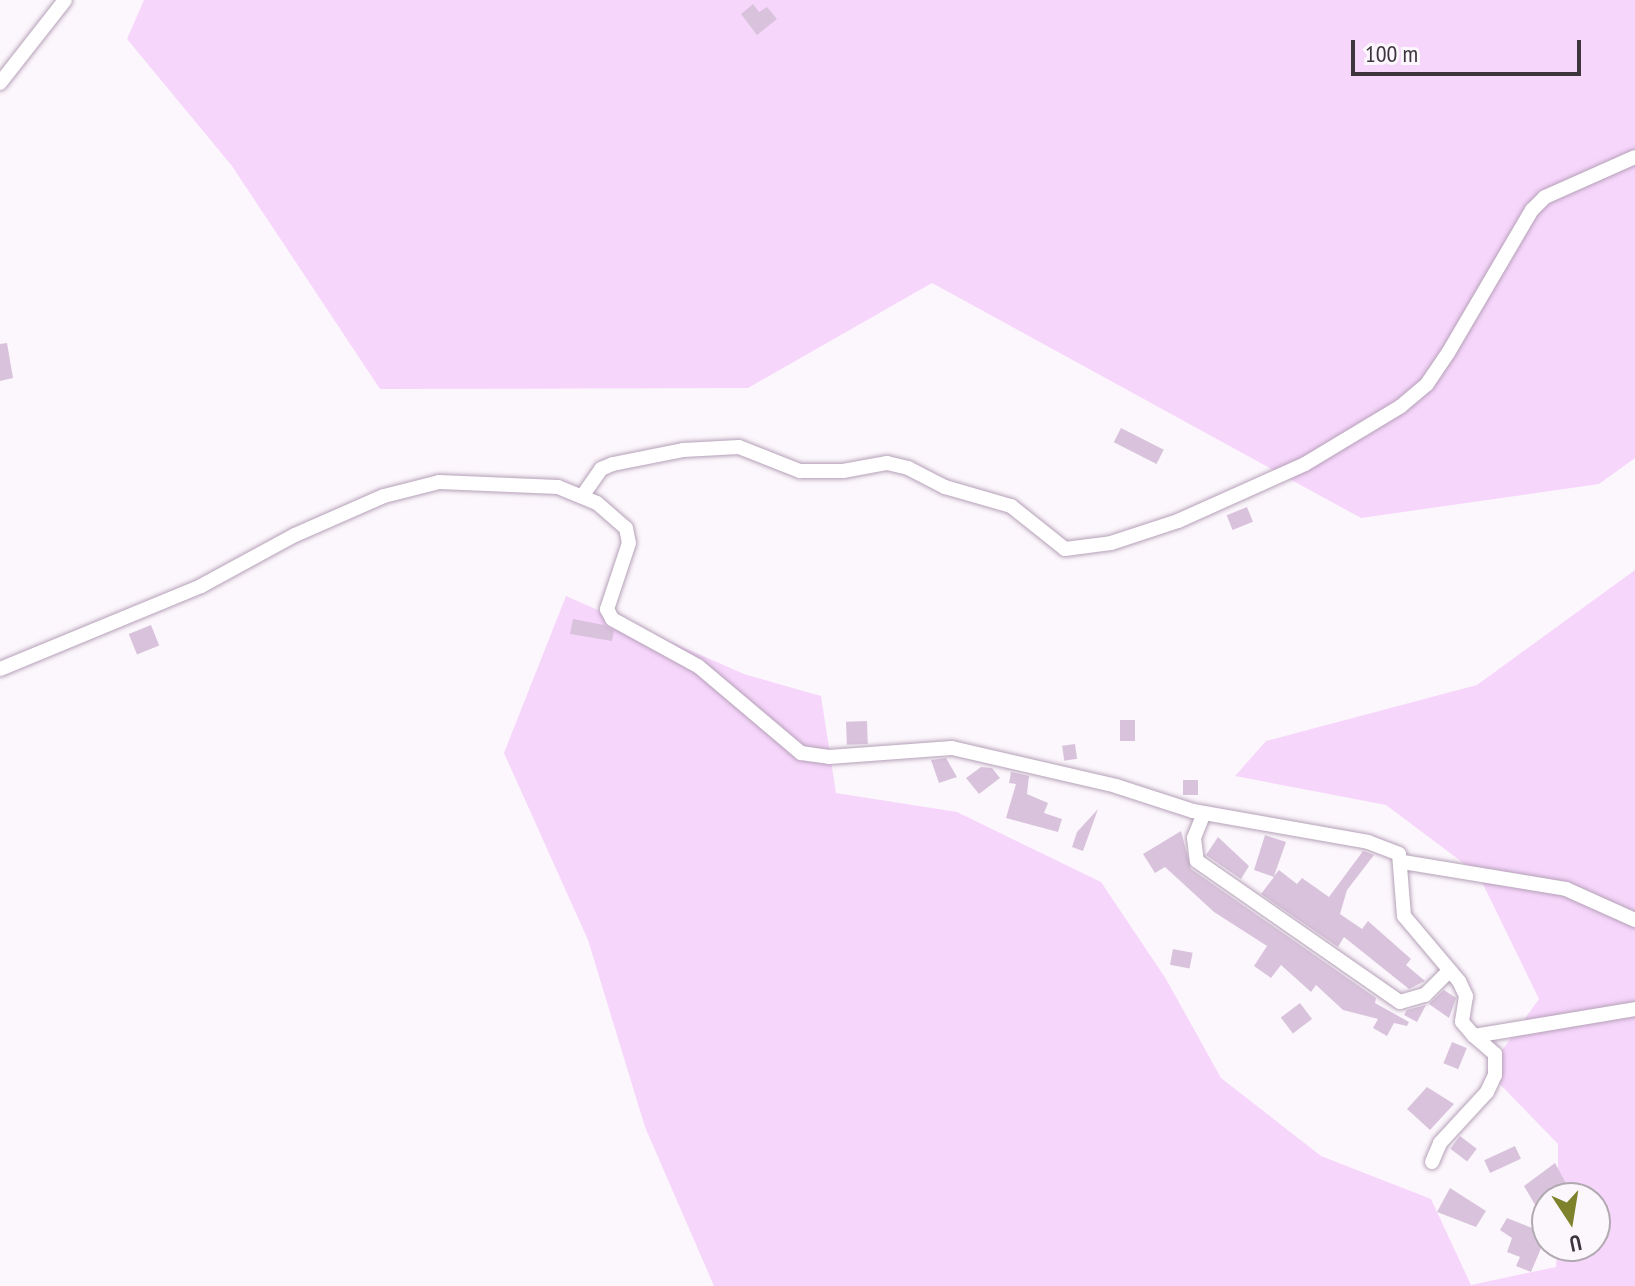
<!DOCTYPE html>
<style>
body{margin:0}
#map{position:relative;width:1635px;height:1286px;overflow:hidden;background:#fcf7fc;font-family:"PT Sans Narrow",sans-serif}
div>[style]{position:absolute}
.green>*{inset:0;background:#f7d6fc}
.building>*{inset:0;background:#d9c3dc;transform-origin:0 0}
.roads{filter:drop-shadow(0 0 2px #b5a0b8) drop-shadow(0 0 2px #b5a0b8)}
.street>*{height:14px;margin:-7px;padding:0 7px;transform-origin:7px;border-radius:7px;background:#fff}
span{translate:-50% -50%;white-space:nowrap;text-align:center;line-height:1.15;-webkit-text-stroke:8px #fcf7fc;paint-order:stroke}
.north{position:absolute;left:1531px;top:1182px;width:80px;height:80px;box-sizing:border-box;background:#fcf7fc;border:2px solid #b0a9b0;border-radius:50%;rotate:168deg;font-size:22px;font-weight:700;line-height:32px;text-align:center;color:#3d343e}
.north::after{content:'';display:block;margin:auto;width:28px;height:36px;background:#7e822d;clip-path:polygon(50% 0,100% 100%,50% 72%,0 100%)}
.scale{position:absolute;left:1351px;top:40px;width:230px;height:36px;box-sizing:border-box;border:4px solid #3d343e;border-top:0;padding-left:10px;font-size:24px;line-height:28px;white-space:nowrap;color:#3d343e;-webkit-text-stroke:6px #fcf7fc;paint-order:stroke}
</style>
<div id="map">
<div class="green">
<i style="clip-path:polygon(144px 0,1635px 0,1635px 458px,1599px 484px,1361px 518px,932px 283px,748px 388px,380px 389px,232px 166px,127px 39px)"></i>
<i style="clip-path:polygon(1635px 570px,1635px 1286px,714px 1286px,645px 1127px,588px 940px,504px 753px,566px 596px,744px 674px,821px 696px,836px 793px,957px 812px,1101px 882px,1166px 979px,1221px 1078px,1321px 1156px,1431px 1199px,1471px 1285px,1556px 1267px,1557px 1246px,1595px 1246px,1595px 1198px,1558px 1198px,1558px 1144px,1487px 1071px,1539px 999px,1478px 874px,1386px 805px,1235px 776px,1266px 741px,1477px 685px)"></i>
</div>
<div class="building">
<i style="clip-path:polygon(753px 4px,759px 12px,767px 7px,777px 19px,757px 35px,741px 14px)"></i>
<i style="clip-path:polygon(7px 343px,13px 378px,0 381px,0 344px)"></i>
<i style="left:1121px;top:428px;width:48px;height:16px;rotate:27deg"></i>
<i style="left:1247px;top:507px;width:16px;height:22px;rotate:68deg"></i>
<i style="clip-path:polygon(573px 619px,604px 625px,614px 631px,612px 641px,570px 634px)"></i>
<i style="left:151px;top:625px;width:22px;height:24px;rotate:68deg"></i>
<i style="left:1120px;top:720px;width:15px;height:21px"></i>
<i style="left:867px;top:721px;width:23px;height:21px;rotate:88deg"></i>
<i style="left:1075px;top:744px;width:15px;height:13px;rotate:82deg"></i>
<i style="clip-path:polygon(946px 758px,957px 777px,939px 783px,931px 760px)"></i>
<i style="clip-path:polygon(981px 767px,992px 768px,1000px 778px,979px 794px,966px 778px)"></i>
<i style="clip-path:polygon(1011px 772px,1029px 776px,1027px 794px,1048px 803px,1044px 813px,1062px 819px,1058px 832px,1006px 818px,1016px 784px,1009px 783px)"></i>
<i style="left:1198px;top:780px;width:15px;height:15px;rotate:90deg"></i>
<i style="clip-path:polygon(1098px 809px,1083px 851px,1072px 847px,1077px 832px)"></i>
<i style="clip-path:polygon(1181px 831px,1191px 869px,1376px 998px,1375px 1003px,1409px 1022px,1407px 1026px,1394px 1023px,1387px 1036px,1373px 1028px,1378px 1019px,1343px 1010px,1316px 985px,1311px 992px,1281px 965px,1271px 978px,1254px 966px,1267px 946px,1214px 912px,1165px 867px,1155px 873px,1143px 854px)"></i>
<i style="clip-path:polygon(1265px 835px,1286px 842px,1274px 876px,1279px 870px,1297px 884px,1302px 878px,1329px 897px,1363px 851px,1374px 855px,1347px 890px,1340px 914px,1362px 929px,1368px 921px,1411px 959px,1406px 965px,1425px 981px,1409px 989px,1344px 937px,1338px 947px,1261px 894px,1274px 877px,1254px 870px)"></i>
<i style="clip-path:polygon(1218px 837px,1249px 866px,1241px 879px,1206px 855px)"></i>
<i style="left:1173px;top:949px;width:20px;height:16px;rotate:11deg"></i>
<i style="clip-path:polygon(1444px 990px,1456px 998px,1449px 1018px,1429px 1004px)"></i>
<i style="left:1300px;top:1003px;width:20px;height:24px;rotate:53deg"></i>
<i style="clip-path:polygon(1426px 1005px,1417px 1022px,1404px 1015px,1407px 1010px)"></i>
<i style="left:1452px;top:1042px;width:16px;height:23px;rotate:22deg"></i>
<i style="clip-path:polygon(1427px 1087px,1454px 1104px,1430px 1130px,1407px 1109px)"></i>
<i style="left:1460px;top:1136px;width:21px;height:16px;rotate:37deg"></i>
<i style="left:1515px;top:1146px;width:14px;height:34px;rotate:65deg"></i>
<i style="clip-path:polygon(1555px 1163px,1568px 1187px,1538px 1210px,1524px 1186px)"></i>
<i style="clip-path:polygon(1450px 1188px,1486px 1211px,1476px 1227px,1437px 1212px)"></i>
<i style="clip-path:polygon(1507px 1218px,1547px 1234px,1531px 1272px,1516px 1266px,1520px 1257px,1507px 1252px,1512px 1238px,1500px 1230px)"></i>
</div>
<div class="roads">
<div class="street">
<i style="left:0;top:83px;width:105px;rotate:-51.9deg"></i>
<i style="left:583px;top:495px;width:32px;rotate:-55deg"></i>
<i style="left:601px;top:469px;width:13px;rotate:-23deg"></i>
<i style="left:613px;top:464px;width:71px;rotate:-11.3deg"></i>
<i style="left:683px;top:450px;width:56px;rotate:-3.1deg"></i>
<i style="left:739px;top:447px;width:66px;rotate:21.5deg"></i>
<i style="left:800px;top:471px;width:43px"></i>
<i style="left:843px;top:471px;width:45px;rotate:-10.3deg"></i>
<i style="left:887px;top:463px;width:22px;rotate:13deg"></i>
<i style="left:908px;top:468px;width:42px;rotate:27.2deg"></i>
<i style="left:945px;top:487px;width:69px;rotate:16.1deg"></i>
<i style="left:1011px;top:506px;width:69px;rotate:38.5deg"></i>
<i style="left:1065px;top:549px;width:46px;rotate:-7.4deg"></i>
<i style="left:1111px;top:543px;width:71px;rotate:-18.2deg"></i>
<i style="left:1178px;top:521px;width:139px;rotate:-24.2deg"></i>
<i style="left:1305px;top:464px;width:112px;rotate:-31.1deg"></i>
<i style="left:1401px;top:406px;width:34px;rotate:-40deg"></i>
<i style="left:1427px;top:384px;width:37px;rotate:-56deg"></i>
<i style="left:1448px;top:353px;width:166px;rotate:-59.6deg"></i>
<i style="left:1532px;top:210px;width:18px;rotate:-45deg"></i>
<i style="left:1545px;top:197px;width:98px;rotate:-24deg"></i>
<i style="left:0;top:669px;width:217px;rotate:-22.4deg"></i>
<i style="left:201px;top:586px;width:107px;rotate:-28.5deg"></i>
<i style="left:295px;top:535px;width:97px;rotate:-23.7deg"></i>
<i style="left:384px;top:496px;width:57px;rotate:-14.3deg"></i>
<i style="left:439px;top:482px;width:119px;rotate:2.4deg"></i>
<i style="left:558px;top:487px;width:42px;rotate:22.3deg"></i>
<i style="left:597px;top:503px;width:38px;rotate:41deg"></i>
<i style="left:626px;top:528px;width:15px;rotate:79deg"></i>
<i style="left:629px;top:543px;width:70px;rotate:108.4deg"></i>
<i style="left:607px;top:609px;width:11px;rotate:63deg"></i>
<i style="left:612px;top:619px;width:98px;rotate:28.7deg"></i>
<i style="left:698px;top:666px;width:135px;rotate:40.2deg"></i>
<i style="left:801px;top:753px;width:28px;rotate:8deg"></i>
<i style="left:829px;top:757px;width:123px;rotate:-4.2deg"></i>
<i style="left:952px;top:748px;width:168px;rotate:13deg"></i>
<i style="left:1116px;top:786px;width:81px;rotate:18deg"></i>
<i style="left:1193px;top:811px;width:178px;rotate:10deg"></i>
<i style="left:1368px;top:842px;width:33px;rotate:21deg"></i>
<i style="left:1399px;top:854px;width:62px;rotate:85.4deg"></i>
<i style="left:1404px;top:916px;width:85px;rotate:49.8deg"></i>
<i style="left:1459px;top:981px;width:17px;rotate:65deg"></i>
<i style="left:1466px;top:996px;width:26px;rotate:99deg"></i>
<i style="left:1462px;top:1022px;width:18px;rotate:49deg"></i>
<i style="left:1474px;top:1036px;width:163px;rotate:-9.5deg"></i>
<i style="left:1204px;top:813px;width:27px;rotate:112deg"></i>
<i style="left:1194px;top:838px;width:23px;rotate:83deg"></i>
<i style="left:1197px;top:861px;width:247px;rotate:34.8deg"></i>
<i style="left:1400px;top:1002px;width:26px;rotate:-16deg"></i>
<i style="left:1425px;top:995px;width:35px;rotate:-45deg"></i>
<i style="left:1403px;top:862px;width:165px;rotate:9.4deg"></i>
<i style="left:1566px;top:889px;width:76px;rotate:24.2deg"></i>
<i style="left:1432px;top:1162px;width:21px;rotate:-67deg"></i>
<i style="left:1440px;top:1143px;width:69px;rotate:-47.3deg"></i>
<i style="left:1487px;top:1092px;width:19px;rotate:-65deg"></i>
<i style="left:1495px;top:1075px;width:21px;rotate:-90deg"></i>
<i style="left:1495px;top:1054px;width:28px;rotate:-139deg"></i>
</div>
</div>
<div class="north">U</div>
<div class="scale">100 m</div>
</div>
